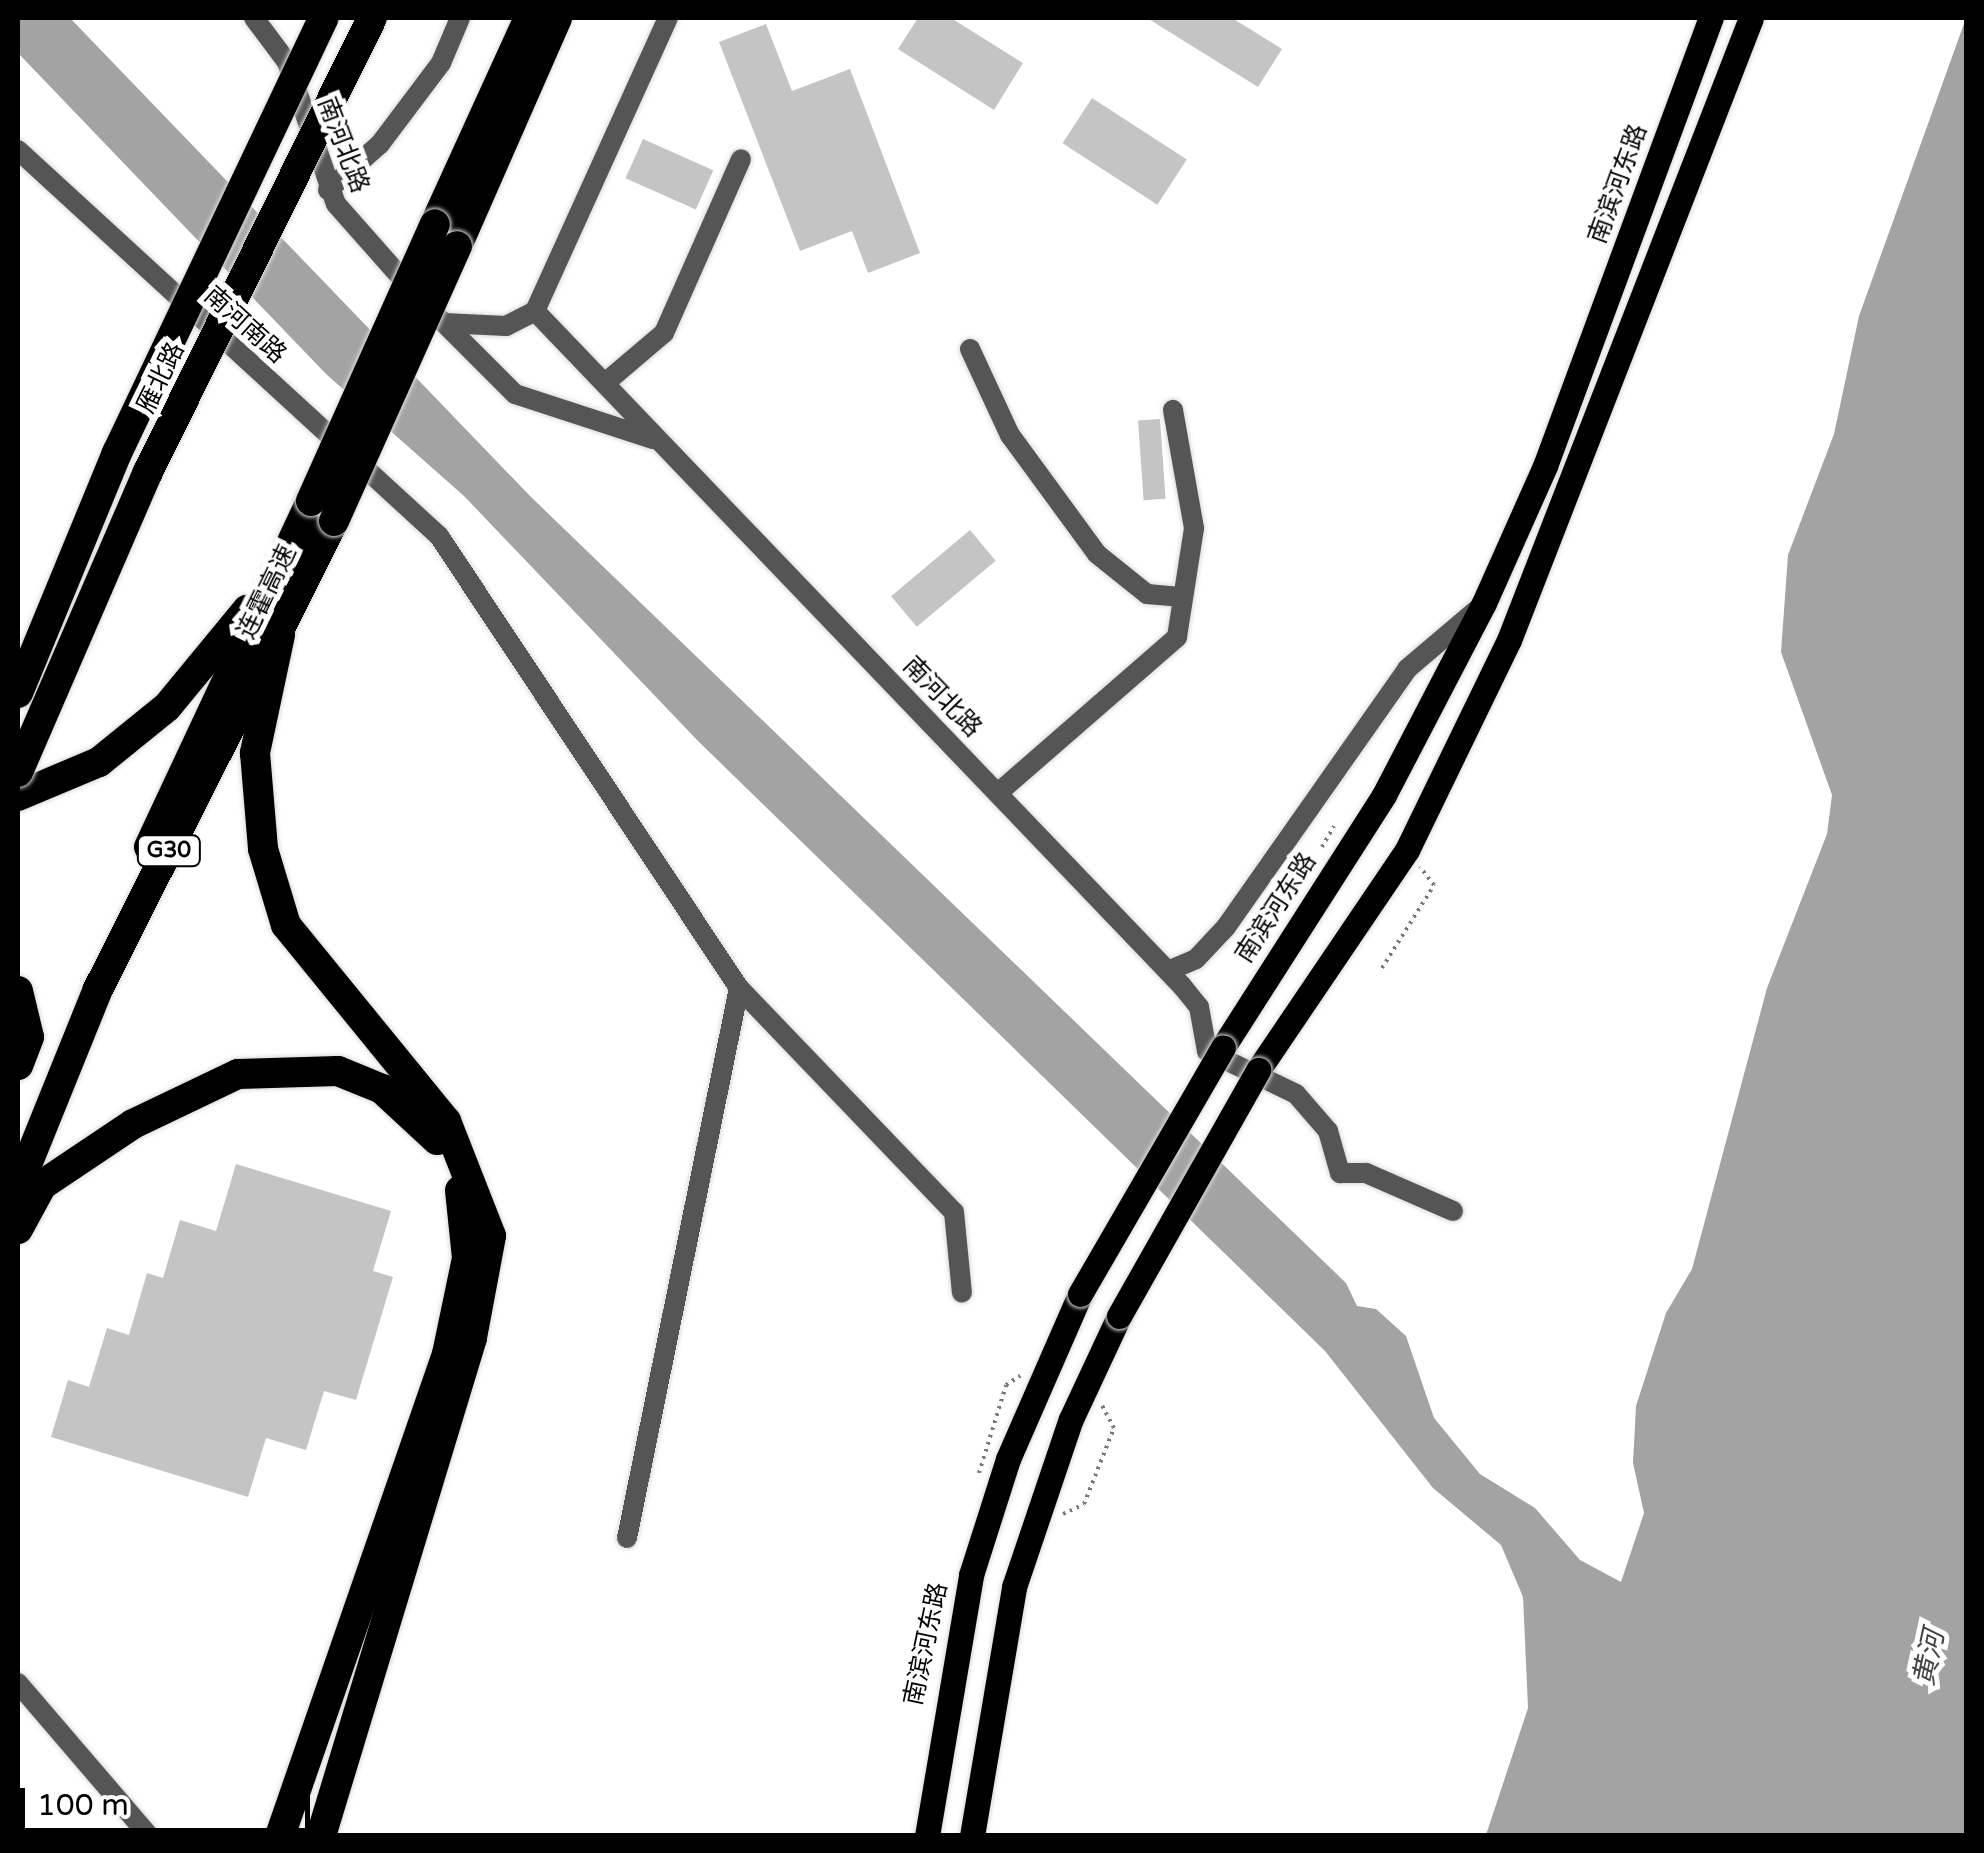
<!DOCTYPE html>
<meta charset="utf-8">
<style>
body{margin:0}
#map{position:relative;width:1984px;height:1853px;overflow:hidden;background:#fff;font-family:"Varela Round","Noto Sans SC",sans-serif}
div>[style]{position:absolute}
.water>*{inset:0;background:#a3a3a3}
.building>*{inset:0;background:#c4c4c4;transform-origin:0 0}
.path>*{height:4px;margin-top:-2px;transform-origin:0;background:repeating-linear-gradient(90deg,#777 0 2.5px,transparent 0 7.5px)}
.roads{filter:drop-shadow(0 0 2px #dbdbdb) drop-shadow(0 0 2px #dbdbdb)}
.minor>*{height:20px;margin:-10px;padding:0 10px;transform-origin:10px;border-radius:10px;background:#555}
.major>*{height:25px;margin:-12.5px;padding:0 12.5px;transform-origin:12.5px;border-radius:12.5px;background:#000}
.highway>*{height:30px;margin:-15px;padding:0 15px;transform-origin:15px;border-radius:15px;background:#000}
.bridges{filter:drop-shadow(0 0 2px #dbdbdb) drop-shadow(0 0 2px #dbdbdb)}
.major-bridge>*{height:25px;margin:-12.5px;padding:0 12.5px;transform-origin:12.5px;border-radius:12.5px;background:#000}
.highway-bridge>*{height:30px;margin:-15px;padding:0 15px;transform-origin:15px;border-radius:15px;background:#000}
span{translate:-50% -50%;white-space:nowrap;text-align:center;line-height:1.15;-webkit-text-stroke:10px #fff;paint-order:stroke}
.shield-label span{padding:2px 8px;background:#fff;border:2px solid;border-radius:8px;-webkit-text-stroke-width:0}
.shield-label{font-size:22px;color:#000;font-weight:700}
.street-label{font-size:25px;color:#000}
.water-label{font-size:28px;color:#444;font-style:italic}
.frame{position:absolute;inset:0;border:20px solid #000;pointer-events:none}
.scale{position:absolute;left:20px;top:1788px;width:290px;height:45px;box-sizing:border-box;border:5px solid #000;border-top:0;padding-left:12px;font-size:30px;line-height:35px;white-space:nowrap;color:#000;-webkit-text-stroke:8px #fff;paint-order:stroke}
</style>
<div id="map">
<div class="water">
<i style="clip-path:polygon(18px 18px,70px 18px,531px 497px,1346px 1283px,1357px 1306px,1376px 1309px,1406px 1336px,1434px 1418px,1480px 1474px,1535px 1508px,1580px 1560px,1621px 1582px,1644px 1513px,1633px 1463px,1636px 1406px,1666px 1313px,1692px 1269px,1767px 988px,1827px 834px,1832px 795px,1781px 652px,1788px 555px,1834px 434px,1859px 316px,1966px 18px,1966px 1835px,1486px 1835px,1528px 1708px,1523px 1597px,1501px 1545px,1433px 1488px,1325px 1351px,698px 741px,464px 496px,326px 374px,18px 53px)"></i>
</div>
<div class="building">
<i style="clip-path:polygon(918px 18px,951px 18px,1023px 63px,994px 110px,898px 49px)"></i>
<i style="clip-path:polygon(1147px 18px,1232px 18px,1282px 49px,1258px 87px)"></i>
<i style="clip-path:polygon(766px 24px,792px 91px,850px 69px,920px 253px,868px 273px,852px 231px,800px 251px,719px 42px)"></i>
<i style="left:1092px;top:98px;width:113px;height:54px;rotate:33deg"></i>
<i style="left:643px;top:139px;width:77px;height:43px;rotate:24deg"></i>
<i style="left:1160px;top:419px;width:80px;height:22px;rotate:86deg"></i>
<i style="left:970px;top:530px;width:40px;height:103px;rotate:50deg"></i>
<i style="clip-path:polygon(236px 1164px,391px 1211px,373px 1271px,393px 1277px,356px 1400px,324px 1391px,306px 1450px,266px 1438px,248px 1497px,51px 1437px,68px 1380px,89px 1387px,107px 1328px,129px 1335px,147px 1273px,163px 1278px,180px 1220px,216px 1231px)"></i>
</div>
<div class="path">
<i style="left:1322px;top:847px;width:24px;rotate:-60deg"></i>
<i style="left:1382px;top:968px;width:98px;rotate:-57.9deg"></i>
<i style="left:1434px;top:885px;width:23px;rotate:-128deg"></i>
<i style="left:979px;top:1473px;width:92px;rotate:-72.9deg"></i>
<i style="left:1006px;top:1385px;width:17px;rotate:-33deg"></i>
<i style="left:1063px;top:1514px;width:23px;rotate:-25deg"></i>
<i style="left:1084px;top:1504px;width:82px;rotate:-68.5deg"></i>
<i style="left:1114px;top:1428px;width:26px;rotate:-118deg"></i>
</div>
<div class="roads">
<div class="minor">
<i style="left:254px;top:18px;width:55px;rotate:53.1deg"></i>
<i style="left:287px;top:62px;width:150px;rotate:71deg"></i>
<i style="left:336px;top:204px;width:116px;rotate:48.5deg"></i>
<i style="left:18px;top:150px;width:571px;rotate:42.52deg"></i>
<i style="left:439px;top:536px;width:542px;rotate:56.43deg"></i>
<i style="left:739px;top:988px;width:310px;rotate:46.2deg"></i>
<i style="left:954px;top:1212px;width:81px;rotate:84.4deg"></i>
<i style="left:328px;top:190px;width:69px;rotate:-41.5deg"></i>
<i style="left:380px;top:144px;width:101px;rotate:-53deg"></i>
<i style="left:441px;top:63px;width:49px;rotate:-67.1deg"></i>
<i style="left:535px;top:311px;width:322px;rotate:-65.6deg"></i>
<i style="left:440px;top:319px;width:106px;rotate:45deg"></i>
<i style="left:515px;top:394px;width:145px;rotate:18.1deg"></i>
<i style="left:444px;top:323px;width:62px;rotate:2.8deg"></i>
<i style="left:506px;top:326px;width:33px;rotate:-27deg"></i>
<i style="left:535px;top:311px;width:935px;rotate:46.21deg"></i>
<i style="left:1182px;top:986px;width:27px;rotate:51deg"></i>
<i style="left:1199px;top:1007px;width:45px;rotate:79.7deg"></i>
<i style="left:1207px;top:1051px;width:99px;rotate:25.8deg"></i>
<i style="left:1296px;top:1094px;width:49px;rotate:49.1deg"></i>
<i style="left:1328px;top:1131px;width:44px;rotate:74.1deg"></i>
<i style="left:1340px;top:1173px;width:26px"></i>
<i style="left:1366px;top:1173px;width:95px;rotate:23.6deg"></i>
<i style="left:970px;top:349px;width:95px;rotate:65.1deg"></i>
<i style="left:1010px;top:435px;width:147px;rotate:53.8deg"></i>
<i style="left:1097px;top:554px;width:64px;rotate:38.7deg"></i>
<i style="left:1147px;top:594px;width:36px;rotate:5deg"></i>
<i style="left:605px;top:383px;width:77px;rotate:-40.3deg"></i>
<i style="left:664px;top:333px;width:190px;rotate:-66.1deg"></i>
<i style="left:999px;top:792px;width:236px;rotate:-41deg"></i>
<i style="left:1177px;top:637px;width:110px;rotate:-81.1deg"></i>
<i style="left:1194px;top:528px;width:120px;rotate:-100.1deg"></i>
<i style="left:1168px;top:971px;width:30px;rotate:-23deg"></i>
<i style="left:1196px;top:959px;width:44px;rotate:-46.8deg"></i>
<i style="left:1226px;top:927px;width:315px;rotate:-54.9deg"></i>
<i style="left:1407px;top:669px;width:94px;rotate:-40.3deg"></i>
<i style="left:627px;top:1538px;width:561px;rotate:-78.49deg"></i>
<i style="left:18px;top:1683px;width:201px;rotate:49.4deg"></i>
</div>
<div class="major">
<i style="left:1223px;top:1047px;width:299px;rotate:-57.4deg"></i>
<i style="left:1384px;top:795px;width:216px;rotate:-62.5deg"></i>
<i style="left:1484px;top:603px;width:150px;rotate:-66deg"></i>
<i style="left:1545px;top:466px;width:478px;rotate:-69.7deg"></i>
<i style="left:1258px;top:1070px;width:266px;rotate:-55.9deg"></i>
<i style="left:1407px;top:850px;width:233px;rotate:-64.1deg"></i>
<i style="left:1509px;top:640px;width:667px;rotate:-68.74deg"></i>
<i style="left:927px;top:1836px;width:265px;rotate:-80.4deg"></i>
<i style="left:971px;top:1575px;width:122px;rotate:-72.3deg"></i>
<i style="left:1008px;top:1459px;width:180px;rotate:-66.4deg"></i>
<i style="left:972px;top:1836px;width:253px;rotate:-80.4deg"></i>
<i style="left:1014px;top:1587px;width:177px;rotate:-71.3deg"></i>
<i style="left:1071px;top:1419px;width:114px;rotate:-65deg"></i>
</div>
<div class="highway">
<i style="left:435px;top:224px;width:226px;rotate:-65.5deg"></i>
<i style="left:457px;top:246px;width:249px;rotate:-66.3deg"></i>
<i style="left:280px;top:635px;width:121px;rotate:102deg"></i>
<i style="left:255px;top:753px;width:96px;rotate:85.2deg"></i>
<i style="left:263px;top:849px;width:79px;rotate:73.2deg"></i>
<i style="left:286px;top:925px;width:253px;rotate:50.8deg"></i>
<i style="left:446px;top:1121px;width:123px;rotate:68.6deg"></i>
<i style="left:491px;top:1236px;width:104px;rotate:100.6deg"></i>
<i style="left:472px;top:1338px;width:520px;rotate:106.87deg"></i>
<i style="left:18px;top:796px;width:88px;rotate:-22.8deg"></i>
<i style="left:99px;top:762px;width:87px;rotate:-39deg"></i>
<i style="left:167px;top:707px;width:126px;rotate:-50.5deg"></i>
<i style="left:149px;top:847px;width:382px;rotate:-64.9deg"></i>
<i style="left:18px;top:991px;width:47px;rotate:76.6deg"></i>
<i style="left:29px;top:1037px;width:30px;rotate:111deg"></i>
<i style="left:18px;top:1187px;width:214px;rotate:-68deg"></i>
<i style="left:98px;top:989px;width:524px;rotate:-63.24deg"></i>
<i style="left:18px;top:1229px;width:50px;rotate:-61.4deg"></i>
<i style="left:42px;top:1185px;width:110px;rotate:-33.8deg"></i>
<i style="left:133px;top:1124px;width:116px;rotate:-25.5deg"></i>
<i style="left:238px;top:1074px;width:100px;rotate:-1.7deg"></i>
<i style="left:338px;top:1071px;width:48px;rotate:22.2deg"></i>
<i style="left:382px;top:1089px;width:75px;rotate:42.8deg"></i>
<i style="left:280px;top:1836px;width:510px;rotate:-70.89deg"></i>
<i style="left:447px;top:1354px;width:98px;rotate:-78.2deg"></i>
<i style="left:467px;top:1258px;width:68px;rotate:-95.9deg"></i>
</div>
</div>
<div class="bridges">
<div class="major-bridge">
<i style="left:1080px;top:1294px;width:285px;rotate:-59.9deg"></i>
<i style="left:1119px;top:1316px;width:283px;rotate:-60.5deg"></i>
</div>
<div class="highway-bridge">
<i style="left:311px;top:501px;width:303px;rotate:-65.9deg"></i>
<i style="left:334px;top:521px;width:301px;rotate:-65.9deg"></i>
<i style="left:18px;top:693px;width:260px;rotate:-67.6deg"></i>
<i style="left:117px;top:453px;width:482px;rotate:-64.6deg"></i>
<i style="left:18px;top:772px;width:327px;rotate:-66.6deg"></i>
<i style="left:148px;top:472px;width:506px;rotate:-63.74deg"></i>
</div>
</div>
<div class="shield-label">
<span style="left:169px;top:851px">G30</span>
</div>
<div class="street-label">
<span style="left:343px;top:145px;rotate:69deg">南河北路</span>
<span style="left:1618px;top:184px;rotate:-70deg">南滨河东路</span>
<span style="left:245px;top:325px;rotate:42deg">南河南路</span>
<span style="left:161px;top:378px;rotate:-64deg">雁北路</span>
<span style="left:267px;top:592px;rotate:-64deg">连霍高速</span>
<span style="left:942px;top:697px;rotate:46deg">南河北路</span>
<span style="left:1276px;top:908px;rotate:-57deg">南滨河东路</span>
<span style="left:926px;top:1644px;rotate:-78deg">南滨河东路</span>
</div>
<div class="water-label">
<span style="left:1929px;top:1658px;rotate:-78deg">黄河</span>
</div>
<div class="frame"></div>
<div class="scale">100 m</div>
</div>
